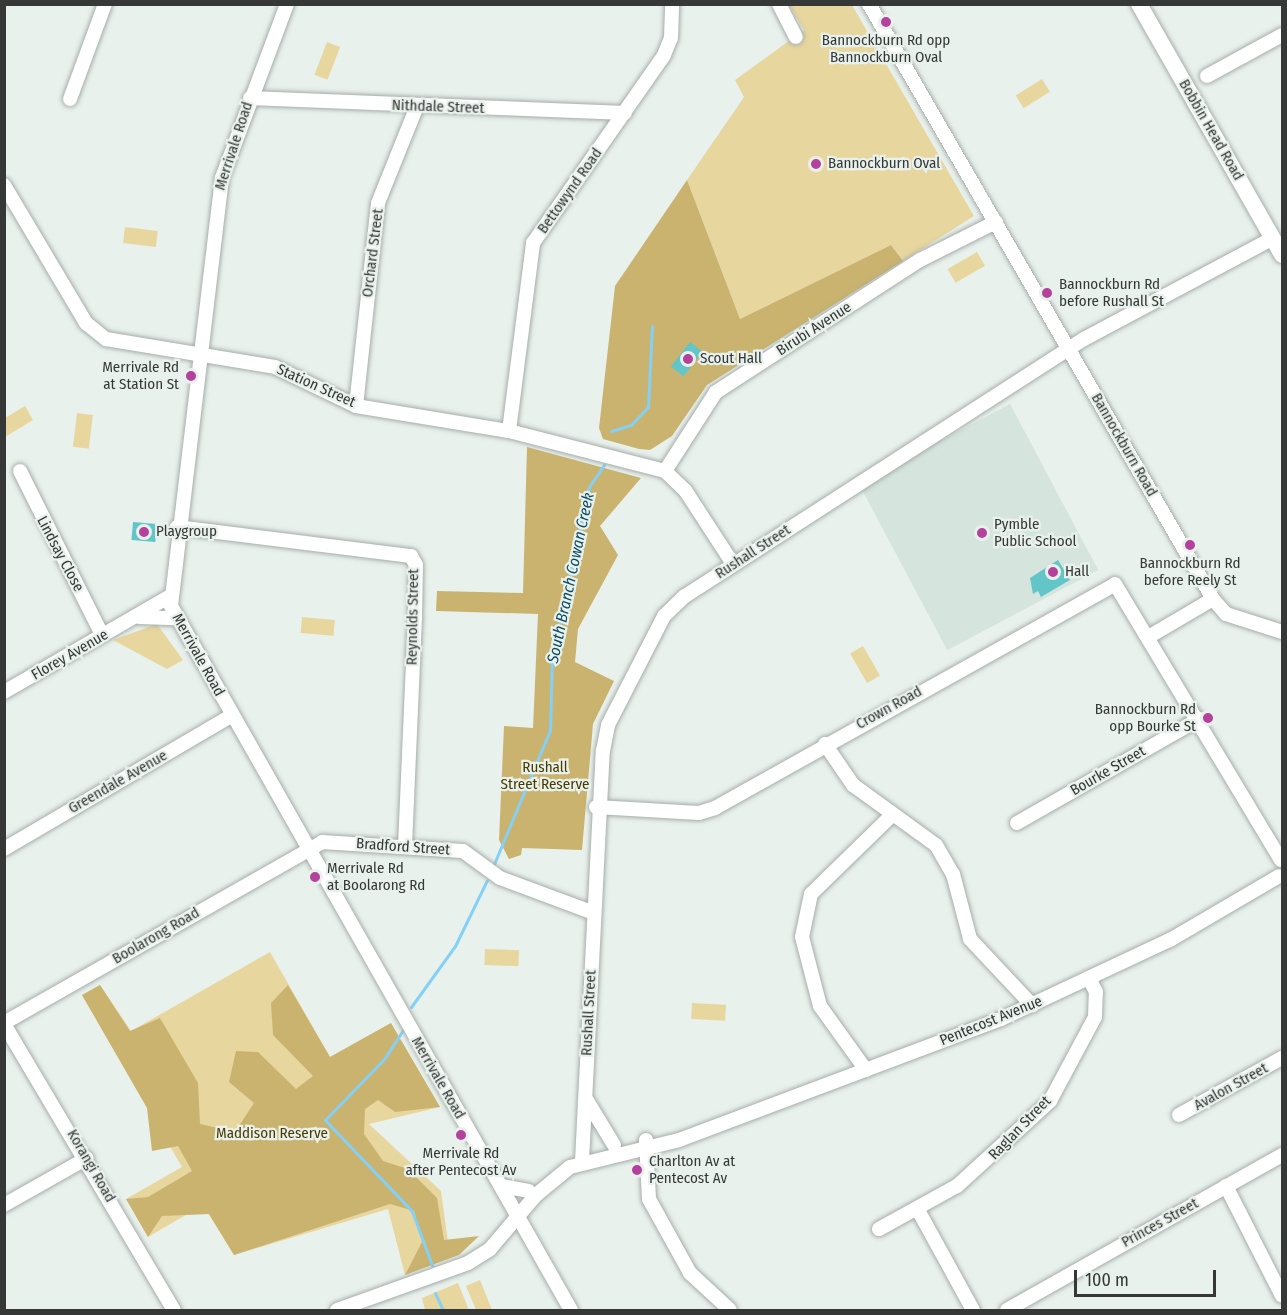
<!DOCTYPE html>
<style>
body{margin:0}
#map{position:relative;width:1287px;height:1315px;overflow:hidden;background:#e9f1ed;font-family:"Fira Sans Condensed",sans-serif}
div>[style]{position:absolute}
.built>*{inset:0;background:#d5e5dd;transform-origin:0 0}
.green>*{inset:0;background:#e8d69f;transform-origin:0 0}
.forest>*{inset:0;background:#c9b36e}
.stream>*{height:3px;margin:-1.5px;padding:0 1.5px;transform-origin:1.5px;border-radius:1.5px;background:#85d0f7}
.building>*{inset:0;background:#62c5c7;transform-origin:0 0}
.roads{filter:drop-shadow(0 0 2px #a6ada9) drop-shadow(0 0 2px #a6ada9)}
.minor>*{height:14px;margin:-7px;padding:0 7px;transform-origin:7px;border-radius:7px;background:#fff}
.major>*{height:16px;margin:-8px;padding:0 8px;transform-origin:8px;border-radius:8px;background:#fff}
.dots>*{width:16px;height:16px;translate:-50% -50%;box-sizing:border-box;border:3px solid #e9f1ed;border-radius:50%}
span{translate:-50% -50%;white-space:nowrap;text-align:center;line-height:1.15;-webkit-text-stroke:4.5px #e9f1ed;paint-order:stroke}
.poi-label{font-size:15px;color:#353836}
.left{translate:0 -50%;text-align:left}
.right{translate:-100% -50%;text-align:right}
.street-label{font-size:15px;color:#353836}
.park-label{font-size:15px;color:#493a00}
.water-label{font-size:16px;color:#0e4c66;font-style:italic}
.frame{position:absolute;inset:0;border:6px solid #353836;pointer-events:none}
.scale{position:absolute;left:1074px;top:1270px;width:142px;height:27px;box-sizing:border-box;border:3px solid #353836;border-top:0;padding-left:8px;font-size:18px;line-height:21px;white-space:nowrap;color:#353836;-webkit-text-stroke:4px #e9f1ed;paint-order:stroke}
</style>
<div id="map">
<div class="built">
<i style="left:1010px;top:404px;width:188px;height:171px;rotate:62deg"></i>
</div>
<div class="green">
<i style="clip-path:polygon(789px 5px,852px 5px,974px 216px,903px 261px,891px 245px,740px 319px,687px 180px,744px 97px,735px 80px,804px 30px)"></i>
<i style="left:327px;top:42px;width:14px;height:35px;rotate:21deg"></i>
<i style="left:1042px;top:79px;width:15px;height:31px;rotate:58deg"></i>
<i style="left:125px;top:227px;width:33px;height:16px;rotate:7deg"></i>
<i style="left:977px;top:252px;width:16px;height:34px;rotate:60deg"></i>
<i style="clip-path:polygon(25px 406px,33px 420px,5px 437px,5px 418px)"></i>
<i style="left:77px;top:413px;width:16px;height:34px;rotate:7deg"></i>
<i style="left:302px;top:617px;width:33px;height:16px;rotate:5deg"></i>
<i style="clip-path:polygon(157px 624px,183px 660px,167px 669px,113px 640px)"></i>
<i style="left:863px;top:646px;width:34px;height:15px;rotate:60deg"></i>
<i style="left:485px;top:949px;width:34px;height:16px;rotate:2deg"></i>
<i style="clip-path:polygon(270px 952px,330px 1057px,391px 1023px,440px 1107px,369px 1124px,441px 1191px,450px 1256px,405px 1275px,388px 1209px,234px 1255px,203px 1205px,148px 1237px,126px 1199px,182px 1167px,82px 995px,100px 985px,131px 1031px)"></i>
<i style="left:692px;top:1003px;width:34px;height:16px;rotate:3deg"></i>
<i style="clip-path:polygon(480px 1280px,492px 1310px,476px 1310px,466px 1286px)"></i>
<i style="clip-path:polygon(458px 1283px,469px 1310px,425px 1310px,422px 1298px)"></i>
</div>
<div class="forest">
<i style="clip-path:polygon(687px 180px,740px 319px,891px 245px,903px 261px,707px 385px,672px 436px,650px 450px,639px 449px,603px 439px,599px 428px,615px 286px)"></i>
<i style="clip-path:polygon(527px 447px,641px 478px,600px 526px,618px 555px,578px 629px,575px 662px,614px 681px,593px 724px,582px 850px,522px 848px,521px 855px,509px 859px,499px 840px,504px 726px,533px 728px,538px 614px,436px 611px,437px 591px,523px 593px)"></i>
<i style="clip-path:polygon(100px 985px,130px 1031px,160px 1018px,198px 1083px,200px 1124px,235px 1132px,254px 1103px,229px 1082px,236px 1051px,258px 1052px,296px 1089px,313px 1076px,273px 1035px,271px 1003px,288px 985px,330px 1057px,391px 1023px,440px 1107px,395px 1112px,378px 1100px,365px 1109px,364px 1134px,383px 1161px,408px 1169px,437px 1198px,444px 1240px,479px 1236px,459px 1255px,405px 1275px,422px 1242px,414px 1211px,390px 1204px,234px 1255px,209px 1214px,162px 1216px,148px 1237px,126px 1199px,148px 1197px,192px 1171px,178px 1146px,152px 1151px,147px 1108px,82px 995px)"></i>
</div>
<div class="stream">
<i style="left:611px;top:431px;width:21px;rotate:-17deg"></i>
<i style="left:631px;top:425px;width:25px;rotate:-47deg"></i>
<i style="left:648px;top:407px;width:81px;rotate:-87.2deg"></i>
<i style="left:494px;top:864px;width:145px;rotate:-67.3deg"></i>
<i style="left:550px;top:730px;width:73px;rotate:-88.4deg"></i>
<i style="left:552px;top:657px;width:174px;rotate:-77.7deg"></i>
<i style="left:589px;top:487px;width:27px;rotate:-56deg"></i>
<i style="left:411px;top:1007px;width:75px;rotate:-54.2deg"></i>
<i style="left:455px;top:946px;width:73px;rotate:-64.1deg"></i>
<i style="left:403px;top:1030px;width:33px;rotate:123deg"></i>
<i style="left:385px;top:1058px;width:86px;rotate:134.1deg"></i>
<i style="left:325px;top:1120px;width:126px;rotate:46.3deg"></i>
<i style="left:412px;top:1211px;width:58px;rotate:69.7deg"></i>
<i style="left:435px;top:1293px;width:19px;rotate:65deg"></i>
</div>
<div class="building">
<i style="left:690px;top:342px;width:16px;height:31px;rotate:38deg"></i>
<i style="left:133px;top:522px;width:24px;height:18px;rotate:5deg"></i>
<i style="clip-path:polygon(1058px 560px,1070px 580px,1041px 597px,1038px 591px,1033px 594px,1030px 578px)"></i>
</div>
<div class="roads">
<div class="minor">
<i style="left:287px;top:4px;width:186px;rotate:110.5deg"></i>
<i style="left:222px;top:178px;width:431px;rotate:96.8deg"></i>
<i style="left:171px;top:606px;width:810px;rotate:60.4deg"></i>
<i style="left:779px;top:4px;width:37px;rotate:63deg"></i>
<i style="left:869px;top:4px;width:687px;rotate:59.97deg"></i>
<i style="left:1213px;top:599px;width:20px;rotate:49deg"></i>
<i style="left:1226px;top:614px;width:59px;rotate:17.8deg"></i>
<i style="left:1207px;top:76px;width:85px;rotate:-28.7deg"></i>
<i style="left:250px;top:98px;width:375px;rotate:2.3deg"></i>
<i style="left:70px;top:99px;width:101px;rotate:-69.8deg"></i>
<i style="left:4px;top:185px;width:161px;rotate:59.3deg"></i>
<i style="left:86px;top:323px;width:26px;rotate:39deg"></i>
<i style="left:106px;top:339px;width:171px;rotate:9.4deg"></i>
<i style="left:275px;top:367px;width:90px;rotate:25.7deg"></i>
<i style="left:356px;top:406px;width:155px;rotate:9.3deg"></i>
<i style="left:509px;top:431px;width:161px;rotate:14.4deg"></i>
<i style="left:665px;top:471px;width:28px;rotate:44deg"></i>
<i style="left:685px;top:490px;width:88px;rotate:57deg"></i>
<i style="left:356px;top:406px;width:204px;rotate:-83.8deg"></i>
<i style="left:378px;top:203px;width:105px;rotate:-68.1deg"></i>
<i style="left:509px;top:431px;width:190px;rotate:-82.7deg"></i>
<i style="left:533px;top:243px;width:229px;rotate:-55.1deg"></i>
<i style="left:664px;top:55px;width:18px;rotate:-68deg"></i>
<i style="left:671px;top:38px;width:34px;rotate:-88deg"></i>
<i style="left:20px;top:471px;width:183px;rotate:63.4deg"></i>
<i style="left:665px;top:471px;width:94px;rotate:-57.2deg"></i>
<i style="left:716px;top:392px;width:243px;rotate:-32.9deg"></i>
<i style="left:920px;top:260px;width:85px;rotate:-26.6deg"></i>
<i style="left:177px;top:527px;width:236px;rotate:7.1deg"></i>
<i style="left:411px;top:556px;width:10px;rotate:61deg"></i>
<i style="left:416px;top:565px;width:52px;rotate:91.1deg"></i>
<i style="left:415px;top:617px;width:227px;rotate:92.5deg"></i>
<i style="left:139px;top:617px;width:37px;rotate:2deg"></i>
<i style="left:1150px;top:636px;width:73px;rotate:-30.4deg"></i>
<i style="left:4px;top:692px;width:192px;rotate:-30deg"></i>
<i style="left:825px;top:744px;width:50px;rotate:55.7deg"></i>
<i style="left:853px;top:785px;width:102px;rotate:35.9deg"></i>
<i style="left:936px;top:845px;width:34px;rotate:60deg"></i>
<i style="left:953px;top:874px;width:67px;rotate:75.3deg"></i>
<i style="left:970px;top:939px;width:91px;rotate:46.8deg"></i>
<i style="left:596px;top:807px;width:103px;rotate:3.3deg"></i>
<i style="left:699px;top:813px;width:17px;rotate:-17deg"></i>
<i style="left:715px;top:808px;width:458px;rotate:-29.2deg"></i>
<i style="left:1115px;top:584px;width:322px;rotate:59deg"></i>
<i style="left:1017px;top:823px;width:210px;rotate:-29.7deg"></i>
<i style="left:4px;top:849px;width:263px;rotate:-30.4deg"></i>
<i style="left:4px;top:1023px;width:366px;rotate:-29.6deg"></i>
<i style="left:322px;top:842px;width:141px;rotate:3.7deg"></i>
<i style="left:463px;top:851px;width:46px;rotate:36.1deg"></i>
<i style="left:500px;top:878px;width:100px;rotate:20.4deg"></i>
<i style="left:4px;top:1024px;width:333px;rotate:59.3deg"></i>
<i style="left:866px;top:1070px;width:79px;rotate:-125.7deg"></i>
<i style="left:820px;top:1006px;width:71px;rotate:-104.6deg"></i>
<i style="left:802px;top:937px;width:44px;rotate:-78.2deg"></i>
<i style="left:811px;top:894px;width:110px;rotate:-44.3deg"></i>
<i style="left:586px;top:1099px;width:54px;rotate:58.7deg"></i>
<i style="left:1179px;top:1115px;width:118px;rotate:-29deg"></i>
<i style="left:646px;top:1140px;width:59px;rotate:87.1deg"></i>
<i style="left:649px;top:1199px;width:85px;rotate:61deg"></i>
<i style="left:690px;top:1273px;width:54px;rotate:42.8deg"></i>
<i style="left:582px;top:1161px;width:411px;rotate:-87.1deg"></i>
<i style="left:603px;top:751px;width:26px;rotate:-79deg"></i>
<i style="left:608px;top:725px;width:123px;rotate:-62.8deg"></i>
<i style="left:664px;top:616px;width:29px;rotate:-44deg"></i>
<i style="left:685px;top:596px;width:475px;rotate:-32.8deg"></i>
<i style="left:1084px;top:339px;width:214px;rotate:-28.1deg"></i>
<i style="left:501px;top:1186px;width:28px;rotate:10deg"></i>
<i style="left:1226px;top:1186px;width:123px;rotate:63deg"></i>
<i style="left:4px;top:1205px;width:95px;rotate:-29.5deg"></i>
<i style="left:918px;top:1210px;width:114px;rotate:61.2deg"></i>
<i style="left:879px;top:1229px;width:89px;rotate:-28.9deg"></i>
<i style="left:957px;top:1186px;width:126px;rotate:-42.4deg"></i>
<i style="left:1050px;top:1101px;width:95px;rotate:-61.8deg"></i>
<i style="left:1095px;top:1017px;width:25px;rotate:-88deg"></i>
<i style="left:1096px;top:992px;width:16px;rotate:-117deg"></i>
<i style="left:337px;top:1310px;width:139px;rotate:-19.7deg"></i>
<i style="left:468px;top:1263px;width:26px;rotate:-32deg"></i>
<i style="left:490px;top:1249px;width:71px;rotate:-49.6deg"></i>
<i style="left:536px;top:1195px;width:44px;rotate:-39.5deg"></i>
<i style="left:570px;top:1167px;width:112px;rotate:-13.9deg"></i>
<i style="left:679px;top:1140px;width:344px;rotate:-20.6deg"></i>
<i style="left:1001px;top:1019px;width:187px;rotate:-25.1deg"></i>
<i style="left:1170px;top:940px;width:126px;rotate:-30.4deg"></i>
<i style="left:1007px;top:1310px;width:316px;rotate:-29.4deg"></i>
</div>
<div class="major">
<i style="left:1139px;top:4px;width:289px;rotate:60.3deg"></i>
</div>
</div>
<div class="dots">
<i style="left:886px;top:22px;background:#b4419b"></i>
<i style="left:816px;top:164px;background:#b4419b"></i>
<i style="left:1047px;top:293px;background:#b4419b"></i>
<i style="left:688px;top:359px;background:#b4419b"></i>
<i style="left:191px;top:376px;background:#b4419b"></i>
<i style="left:144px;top:532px;background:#b4419b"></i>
<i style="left:982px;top:533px;background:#b4419b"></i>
<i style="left:1190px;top:545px;background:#b4419b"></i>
<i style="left:1053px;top:572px;background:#b4419b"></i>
<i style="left:1208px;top:718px;background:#b4419b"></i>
<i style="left:315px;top:877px;background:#b4419b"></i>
<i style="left:461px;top:1135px;background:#b4419b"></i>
<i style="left:637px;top:1170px;background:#b4419b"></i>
</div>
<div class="poi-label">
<span style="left:886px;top:49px">Bannockburn Rd opp<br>Bannockburn Oval</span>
<span class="left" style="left:828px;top:164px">Bannockburn Oval</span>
<span class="left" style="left:1059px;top:293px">Bannockburn Rd<br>before Rushall St</span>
<span class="left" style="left:700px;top:359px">Scout Hall</span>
<span class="right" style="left:179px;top:376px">Merrivale Rd<br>at Station St</span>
<span class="left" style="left:994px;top:533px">Pymble<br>Public School</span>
<span class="left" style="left:156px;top:532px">Playgroup</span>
<span style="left:1190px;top:572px">Bannockburn Rd<br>before Reely St</span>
<span class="left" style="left:1065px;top:572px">Hall</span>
<span class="right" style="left:1196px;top:718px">Bannockburn Rd<br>opp Bourke St</span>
<span class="left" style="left:327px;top:877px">Merrivale Rd<br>at Boolarong Rd</span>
<span style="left:461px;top:1162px">Merrivale Rd<br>after Pentecost Av</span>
<span class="left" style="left:649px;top:1170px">Charlton Av at<br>Pentecost Av</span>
</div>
<div class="street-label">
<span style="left:438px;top:107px;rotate:2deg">Nithdale Street</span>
<span style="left:1211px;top:130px;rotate:60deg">Bobbin Head Road</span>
<span style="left:234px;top:146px;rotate:-72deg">Merrivale Road</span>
<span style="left:570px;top:191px;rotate:-55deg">Bettowynd Road</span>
<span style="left:373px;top:253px;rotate:-83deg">Orchard Street</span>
<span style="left:814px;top:329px;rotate:-33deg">Birubi Avenue</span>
<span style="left:316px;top:386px;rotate:24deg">Station Street</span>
<span style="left:1124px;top:445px;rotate:60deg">Bannockburn Road</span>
<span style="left:753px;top:552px;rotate:-33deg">Rushall Street</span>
<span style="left:60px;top:554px;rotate:62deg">Lindsay Close</span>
<span style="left:413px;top:617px;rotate:-89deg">Reynolds Street</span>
<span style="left:70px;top:655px;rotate:-30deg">Florey Avenue</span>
<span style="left:198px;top:655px;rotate:61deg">Merrivale Road</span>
<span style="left:889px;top:708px;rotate:-29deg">Crown Road</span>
<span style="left:1108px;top:771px;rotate:-30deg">Bourke Street</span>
<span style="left:118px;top:782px;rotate:-30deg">Greendale Avenue</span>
<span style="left:403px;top:847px;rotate:4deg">Bradford Street</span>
<span style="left:156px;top:936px;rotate:-30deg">Boolarong Road</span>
<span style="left:589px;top:1013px;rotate:-87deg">Rushall Street</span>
<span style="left:991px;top:1021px;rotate:-22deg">Pentecost Avenue</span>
<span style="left:438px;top:1078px;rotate:60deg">Merrivale Road</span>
<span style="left:1231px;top:1087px;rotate:-29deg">Avalon Street</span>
<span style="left:1020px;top:1128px;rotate:-46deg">Raglan Street</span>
<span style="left:91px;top:1166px;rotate:60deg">Korangi Road</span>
<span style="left:1160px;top:1223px;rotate:-29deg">Princes Street</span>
</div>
<div class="park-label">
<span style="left:545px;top:776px">Rushall<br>Street Reserve</span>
<span style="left:272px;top:1134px">Maddison Reserve</span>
</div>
<div class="water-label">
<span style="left:571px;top:578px;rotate:-78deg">South Branch Cowan Creek</span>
</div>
<div class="frame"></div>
<div class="scale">100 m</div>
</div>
